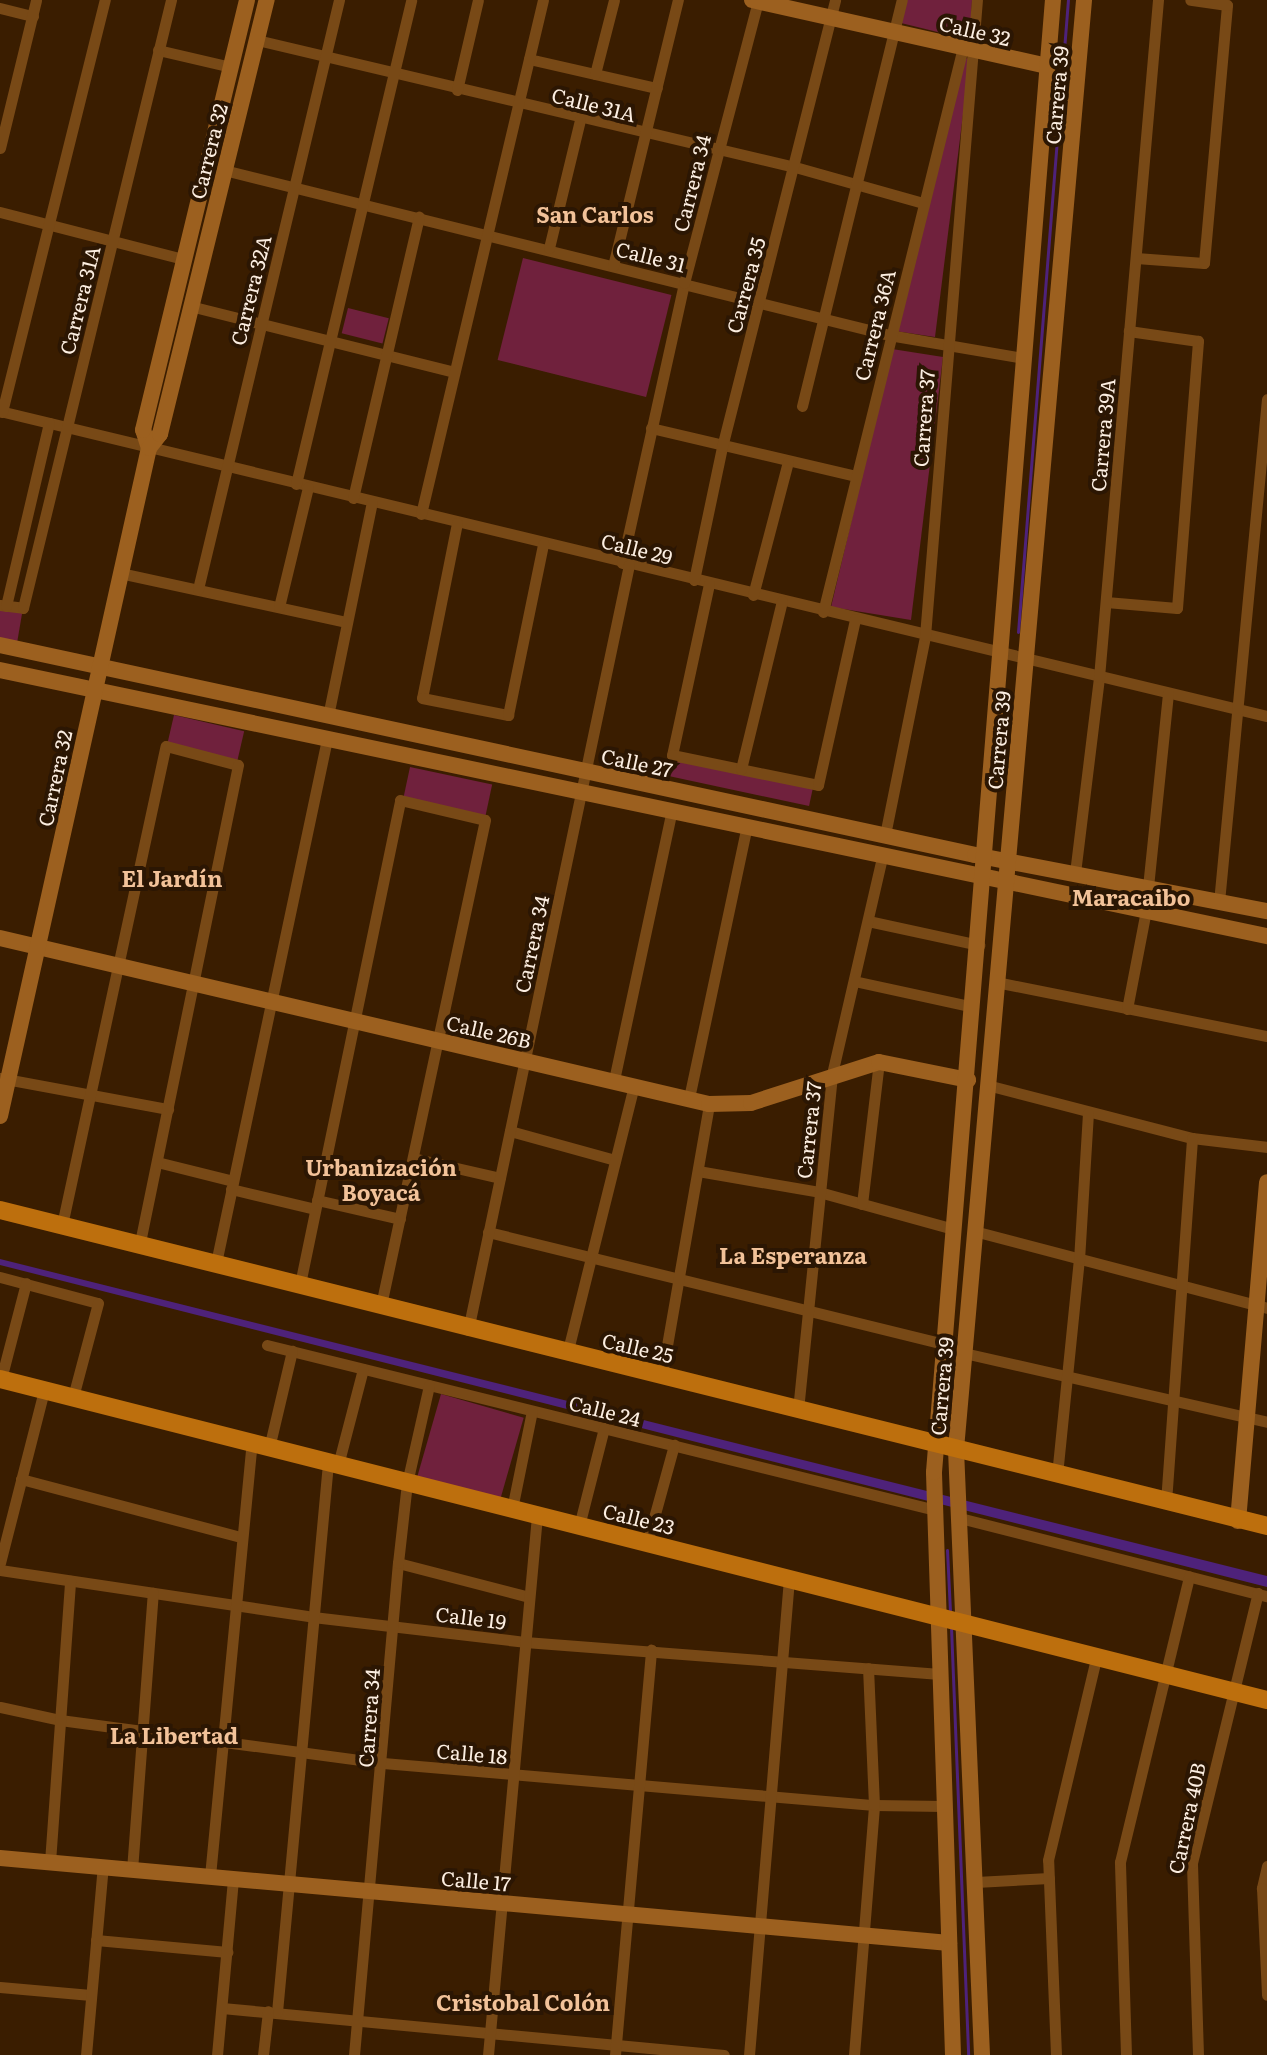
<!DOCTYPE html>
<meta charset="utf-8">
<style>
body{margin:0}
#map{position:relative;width:1267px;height:2055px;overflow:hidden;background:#3a1d00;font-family:Literata,serif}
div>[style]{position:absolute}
.green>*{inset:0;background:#70213d;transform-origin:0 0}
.water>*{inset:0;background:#4e227a}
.stream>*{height:3px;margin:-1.5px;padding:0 1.5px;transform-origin:1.5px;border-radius:1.5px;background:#4e227a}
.street>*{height:11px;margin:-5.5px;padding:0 5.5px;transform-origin:5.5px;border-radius:5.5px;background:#784916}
.secondary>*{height:16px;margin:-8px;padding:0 8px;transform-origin:8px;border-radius:8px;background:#9c601f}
.primary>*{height:18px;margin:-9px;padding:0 9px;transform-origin:9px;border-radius:9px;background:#bd6f0d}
span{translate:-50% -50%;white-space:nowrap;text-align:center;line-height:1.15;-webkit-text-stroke:8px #2b1603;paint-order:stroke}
.street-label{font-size:20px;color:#fceee1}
.neighbourhood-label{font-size:22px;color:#f2c299;font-weight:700}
</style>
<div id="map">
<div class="green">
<i style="clip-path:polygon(906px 0,972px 0,970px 40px,901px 23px)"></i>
<i style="clip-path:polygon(964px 58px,970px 59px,935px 337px,895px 331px)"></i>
<i style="left:523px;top:258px;width:153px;height:105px;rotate:14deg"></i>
<i style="left:348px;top:308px;width:42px;height:26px;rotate:14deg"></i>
<i style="clip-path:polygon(892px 349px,943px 357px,911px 620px,831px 607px)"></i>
<i style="clip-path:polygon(0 605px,23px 608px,16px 649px,0 645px)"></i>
<i style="left:174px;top:715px;width:72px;height:30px;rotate:13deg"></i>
<i style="left:670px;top:758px;width:146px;height:18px;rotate:12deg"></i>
<i style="left:410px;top:767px;width:84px;height:32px;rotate:12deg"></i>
<i style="left:441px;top:1394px;width:86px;height:89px;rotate:16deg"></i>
</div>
<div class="water">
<i style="clip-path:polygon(0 1259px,1267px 1576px,1267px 1587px,0 1265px)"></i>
</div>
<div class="stream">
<i style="left:1018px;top:632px;width:634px;rotate:-85.48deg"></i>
<i style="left:947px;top:1550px;width:62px;rotate:87.2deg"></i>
<i style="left:951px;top:1627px;width:428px;rotate:87.7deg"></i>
</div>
<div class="street">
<i style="left:0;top:8px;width:34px;rotate:14deg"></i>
<i style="left:257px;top:40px;width:553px;rotate:13.28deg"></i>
<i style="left:795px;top:167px;width:133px;rotate:15.7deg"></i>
<i style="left:158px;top:50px;width:75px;rotate:13.1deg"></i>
<i style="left:529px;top:59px;width:131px;rotate:12.8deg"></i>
<i style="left:595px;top:74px;width:76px;rotate:-75.6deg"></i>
<i style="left:457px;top:90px;width:92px;rotate:-76.9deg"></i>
<i style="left:0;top:148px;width:152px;rotate:-76.3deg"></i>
<i style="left:224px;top:170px;width:685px;rotate:13.93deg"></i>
<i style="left:889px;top:335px;width:137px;rotate:9.7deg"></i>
<i style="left:0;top:212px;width:189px;rotate:14.4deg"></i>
<i style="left:549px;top:248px;width:132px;rotate:-76.4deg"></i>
<i style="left:1136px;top:258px;width:68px;rotate:4.2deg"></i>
<i style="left:1204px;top:263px;width:259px;rotate:-84.9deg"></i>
<i style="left:1227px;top:5px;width:37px;rotate:-172deg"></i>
<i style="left:613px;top:266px;width:274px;rotate:-76.3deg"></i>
<i style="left:190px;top:306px;width:272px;rotate:14deg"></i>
<i style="left:802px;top:406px;width:418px;rotate:-76.2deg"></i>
<i style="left:0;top:411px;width:1303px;rotate:13.54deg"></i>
<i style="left:2px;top:412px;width:425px;rotate:-76deg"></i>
<i style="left:651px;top:428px;width:211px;rotate:13.2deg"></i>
<i style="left:296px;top:484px;width:497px;rotate:-76.6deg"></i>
<i style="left:353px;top:498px;width:289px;rotate:-76.8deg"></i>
<i style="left:421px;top:514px;width:528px;rotate:-76.65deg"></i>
<i style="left:457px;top:523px;width:178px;rotate:101.3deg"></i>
<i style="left:422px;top:698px;width:88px;rotate:11.2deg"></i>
<i style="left:508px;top:715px;width:175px;rotate:-78.4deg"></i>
<i style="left:622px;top:563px;width:287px;rotate:-77.5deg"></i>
<i style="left:684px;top:283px;width:293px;rotate:-75.3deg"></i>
<i style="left:120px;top:573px;width:232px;rotate:12.2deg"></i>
<i style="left:694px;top:580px;width:136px;rotate:-78.1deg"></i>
<i style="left:722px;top:447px;width:461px;rotate:-75.8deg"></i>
<i style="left:709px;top:584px;width:175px;rotate:102.2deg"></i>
<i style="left:672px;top:755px;width:149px;rotate:11.6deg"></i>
<i style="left:818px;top:785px;width:170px;rotate:-77.4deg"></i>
<i style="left:198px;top:589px;width:606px;rotate:-76.54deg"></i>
<i style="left:753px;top:595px;width:138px;rotate:-75.3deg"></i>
<i style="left:1106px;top:602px;width:71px;rotate:4.8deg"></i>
<i style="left:1177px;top:608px;width:268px;rotate:-85.5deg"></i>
<i style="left:1198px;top:341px;width:70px;rotate:-171.8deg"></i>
<i style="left:0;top:605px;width:23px;rotate:7deg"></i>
<i style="left:23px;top:608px;width:626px;rotate:-76.32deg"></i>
<i style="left:6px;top:606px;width:188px;rotate:-76.8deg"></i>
<i style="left:279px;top:607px;width:123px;rotate:-76.4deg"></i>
<i style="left:823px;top:612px;width:582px;rotate:-76.08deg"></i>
<i style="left:328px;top:716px;width:218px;rotate:-78.4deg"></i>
<i style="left:741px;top:769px;width:173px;rotate:-76.3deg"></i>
<i style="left:885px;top:835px;width:203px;rotate:-78.6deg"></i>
<i style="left:925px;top:636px;width:638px;rotate:-85.33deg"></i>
<i style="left:1075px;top:873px;width:197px;rotate:-83deg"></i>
<i style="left:1099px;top:677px;width:680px;rotate:-85.02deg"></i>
<i style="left:1148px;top:887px;width:195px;rotate:-84.1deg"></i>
<i style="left:1219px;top:902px;width:505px;rotate:-84.55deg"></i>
<i style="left:868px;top:921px;width:114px;rotate:12.2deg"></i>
<i style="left:854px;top:981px;width:122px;rotate:12.3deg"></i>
<i style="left:996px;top:982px;width:276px;rotate:11.3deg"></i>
<i style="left:1127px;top:1009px;width:101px;rotate:-79.1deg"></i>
<i style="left:0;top:1078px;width:171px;rotate:10.5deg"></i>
<i style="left:614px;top:1080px;width:272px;rotate:-77.9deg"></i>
<i style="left:987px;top:1085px;width:212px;rotate:14.5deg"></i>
<i style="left:1192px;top:1138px;width:76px;rotate:6.8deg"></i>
<i style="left:689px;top:1098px;width:274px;rotate:-78deg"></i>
<i style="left:510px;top:1131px;width:109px;rotate:15.4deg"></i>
<i style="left:413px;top:1158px;width:89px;rotate:12.9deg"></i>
<i style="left:157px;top:1162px;width:78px;rotate:14deg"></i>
<i style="left:698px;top:1171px;width:123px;rotate:9.8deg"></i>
<i style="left:819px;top:1192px;width:139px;rotate:15.4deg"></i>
<i style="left:231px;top:1189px;width:86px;rotate:13.4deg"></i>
<i style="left:317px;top:1200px;width:85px;rotate:12.9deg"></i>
<i style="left:862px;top:1204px;width:143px;rotate:-83.2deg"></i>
<i style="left:62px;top:1225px;width:490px;rotate:-77.8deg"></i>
<i style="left:166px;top:746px;width:74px;rotate:14.8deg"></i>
<i style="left:238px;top:765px;width:489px;rotate:101.6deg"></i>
<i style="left:974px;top:1231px;width:303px;rotate:14.7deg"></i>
<i style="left:488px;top:1232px;width:470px;rotate:13.8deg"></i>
<i style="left:216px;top:1263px;width:536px;rotate:-78.04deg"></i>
<i style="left:0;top:1277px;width:101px;rotate:14.9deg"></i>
<i style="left:98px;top:1303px;width:97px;rotate:104.9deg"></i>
<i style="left:300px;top:1284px;width:494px;rotate:-78.3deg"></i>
<i style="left:400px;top:800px;width:87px;rotate:13.2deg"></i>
<i style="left:485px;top:820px;width:497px;rotate:102.1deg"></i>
<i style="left:468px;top:1330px;width:782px;rotate:-78.12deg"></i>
<i style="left:267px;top:1345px;width:688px;rotate:13.87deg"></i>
<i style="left:964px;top:1353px;width:311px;rotate:12.8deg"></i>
<i style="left:567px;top:1354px;width:277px;rotate:-76deg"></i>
<i style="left:662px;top:1374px;width:274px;rotate:-80.1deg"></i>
<i style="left:1px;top:1379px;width:99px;rotate:-75.4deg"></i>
<i style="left:798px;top:1410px;width:338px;rotate:-84.2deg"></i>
<i style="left:832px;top:1074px;width:222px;rotate:-77deg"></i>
<i style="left:269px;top:1448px;width:100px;rotate:-76.7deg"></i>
<i style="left:338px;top:1465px;width:99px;rotate:-75.4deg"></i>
<i style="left:1057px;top:1475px;width:216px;rotate:-84.2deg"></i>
<i style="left:1079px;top:1260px;width:147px;rotate:-86.5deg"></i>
<i style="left:21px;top:1479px;width:227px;rotate:14.8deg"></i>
<i style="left:1166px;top:1502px;width:365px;rotate:-85.9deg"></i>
<i style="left:512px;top:1509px;width:100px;rotate:-78.5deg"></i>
<i style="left:960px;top:1518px;width:317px;rotate:14.3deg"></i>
<i style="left:579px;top:1526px;width:101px;rotate:-75.7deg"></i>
<i style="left:647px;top:1543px;width:102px;rotate:-74.6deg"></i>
<i style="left:0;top:1563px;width:179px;rotate:-75.7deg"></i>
<i style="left:398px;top:1563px;width:135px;rotate:14.5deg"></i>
<i style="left:0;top:1570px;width:317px;rotate:8.5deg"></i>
<i style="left:313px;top:1617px;width:213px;rotate:6.7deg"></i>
<i style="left:525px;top:1642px;width:416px;rotate:4.4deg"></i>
<i style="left:0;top:1707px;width:61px;rotate:12.2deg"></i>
<i style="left:60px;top:1720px;width:326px;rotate:7.6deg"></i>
<i style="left:383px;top:1763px;width:493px;rotate:4.9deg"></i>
<i style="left:874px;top:1805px;width:70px;rotate:0.8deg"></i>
<i style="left:50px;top:1862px;width:282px;rotate:-85.9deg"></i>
<i style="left:1267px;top:1866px;width:23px;rotate:103deg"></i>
<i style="left:1262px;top:1888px;width:107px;rotate:87.3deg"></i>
<i style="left:132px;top:1870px;width:278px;rotate:-85.7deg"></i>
<i style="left:210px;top:1876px;width:435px;rotate:-84.5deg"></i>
<i style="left:976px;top:1882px;width:73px;rotate:-3.1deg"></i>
<i style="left:96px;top:1940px;width:132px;rotate:5.2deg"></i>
<i style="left:0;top:1987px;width:91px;rotate:5deg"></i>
<i style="left:222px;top:2008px;width:504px;rotate:5.35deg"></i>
<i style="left:277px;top:2012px;width:551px;rotate:-84.69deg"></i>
<i style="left:86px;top:2055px;width:190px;rotate:-84.9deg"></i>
<i style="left:217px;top:2055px;width:176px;rotate:-84.8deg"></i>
<i style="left:263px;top:2055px;width:44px;rotate:-83.5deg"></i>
<i style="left:354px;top:2055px;width:494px;rotate:-84.9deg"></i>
<i style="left:398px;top:1563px;width:81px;rotate:-83.6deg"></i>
<i style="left:407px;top:1483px;width:100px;rotate:-77.3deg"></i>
<i style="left:488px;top:2055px;width:541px;rotate:-84.81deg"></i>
<i style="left:615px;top:2055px;width:407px;rotate:-84.9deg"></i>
<i style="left:749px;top:2055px;width:477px;rotate:-85.2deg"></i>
<i style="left:854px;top:2055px;width:251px;rotate:-85.4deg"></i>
<i style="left:874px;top:1805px;width:137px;rotate:-92.5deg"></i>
<i style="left:1056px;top:2055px;width:195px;rotate:-92.3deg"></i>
<i style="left:1048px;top:1860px;width:208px;rotate:-76.6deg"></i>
<i style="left:1126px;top:2055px;width:193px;rotate:-91.8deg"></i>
<i style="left:1120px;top:1862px;width:294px;rotate:-76.4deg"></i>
<i style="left:1198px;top:2055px;width:192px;rotate:-91.8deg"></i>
<i style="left:1192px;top:1863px;width:278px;rotate:-76.3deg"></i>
</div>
<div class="secondary">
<i style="left:752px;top:0;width:303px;rotate:12.6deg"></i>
<i style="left:149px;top:448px;width:19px;rotate:-108deg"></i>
<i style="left:143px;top:430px;width:442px;rotate:-76.4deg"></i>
<i style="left:0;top:645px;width:997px;rotate:12.15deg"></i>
<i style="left:975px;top:855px;width:297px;rotate:10.9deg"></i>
<i style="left:0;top:670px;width:1295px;rotate:11.86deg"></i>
<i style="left:0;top:938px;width:728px;rotate:13.18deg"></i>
<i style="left:709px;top:1104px;width:42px;rotate:-1.4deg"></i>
<i style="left:751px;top:1103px;width:134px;rotate:-17.8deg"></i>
<i style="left:879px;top:1062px;width:91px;rotate:11.4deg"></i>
<i style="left:0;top:1116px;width:684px;rotate:-77.43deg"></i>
<i style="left:149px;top:448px;width:18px;rotate:-52deg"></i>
<i style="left:160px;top:434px;width:447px;rotate:-76.2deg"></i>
<i style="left:1238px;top:1521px;width:340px;rotate:-85.1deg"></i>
<i style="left:0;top:1858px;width:953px;rotate:5.12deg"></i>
<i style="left:953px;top:2055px;width:583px;rotate:-91.87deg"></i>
<i style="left:934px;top:1472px;width:1477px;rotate:-85.38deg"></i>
<i style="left:982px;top:2055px;width:607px;rotate:-92.46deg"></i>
<i style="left:956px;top:1449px;width:1455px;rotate:-84.95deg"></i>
</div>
<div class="primary">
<i style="left:0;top:1210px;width:1306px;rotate:14deg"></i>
<i style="left:0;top:1379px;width:1307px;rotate:14.22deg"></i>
</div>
<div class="street-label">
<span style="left:975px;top:30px;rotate:13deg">Calle 32</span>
<span style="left:1056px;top:95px;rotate:-85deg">Carrera 39</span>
<span style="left:594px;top:104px;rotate:14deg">Calle 31A</span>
<span style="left:208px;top:151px;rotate:-76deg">Carrera 32</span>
<span style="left:691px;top:183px;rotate:-76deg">Carrera 34</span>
<span style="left:651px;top:256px;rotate:14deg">Calle 31</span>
<span style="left:745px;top:285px;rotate:-75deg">Carrera 35</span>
<span style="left:250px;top:290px;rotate:-76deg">Carrera 32A</span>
<span style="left:79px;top:300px;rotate:-76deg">Carrera 31A</span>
<span style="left:874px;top:325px;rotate:-76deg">Carrera 36A</span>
<span style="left:923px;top:418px;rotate:-86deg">Carrera 37</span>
<span style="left:1102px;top:435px;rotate:-85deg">Carrera 39A</span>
<span style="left:637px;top:548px;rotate:14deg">Calle 29</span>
<span style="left:998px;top:740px;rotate:-85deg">Carrera 39</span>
<span style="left:637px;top:762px;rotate:12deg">Calle 27</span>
<span style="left:54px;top:778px;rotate:-78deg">Carrera 32</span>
<span style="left:531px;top:944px;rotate:-78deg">Carrera 34</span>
<span style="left:489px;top:1031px;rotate:13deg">Calle 26B</span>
<span style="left:808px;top:1130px;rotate:-84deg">Carrera 37</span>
<span style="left:638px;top:1347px;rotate:13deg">Calle 25</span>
<span style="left:941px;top:1386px;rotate:-85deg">Carrera 39</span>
<span style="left:605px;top:1410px;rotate:14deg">Calle 24</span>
<span style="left:639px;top:1518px;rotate:14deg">Calle 23</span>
<span style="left:471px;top:1617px;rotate:7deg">Calle 19</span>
<span style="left:368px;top:1718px;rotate:-86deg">Carrera 34</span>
<span style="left:472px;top:1753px;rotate:5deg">Calle 18</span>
<span style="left:1186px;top:1818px;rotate:-78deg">Carrera 40B</span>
<span style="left:476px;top:1880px;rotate:5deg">Calle 17</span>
</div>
<div class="neighbourhood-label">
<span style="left:595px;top:214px">San Carlos</span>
<span style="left:172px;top:878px">El Jardín</span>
<span style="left:1131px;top:897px">Maracaibo</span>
<span style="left:381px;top:1179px">Urbanización<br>Boyacá</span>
<span style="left:793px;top:1255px">La Esperanza</span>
<span style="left:174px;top:1735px">La Libertad</span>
<span style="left:523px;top:2002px">Cristobal Colón</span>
</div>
</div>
